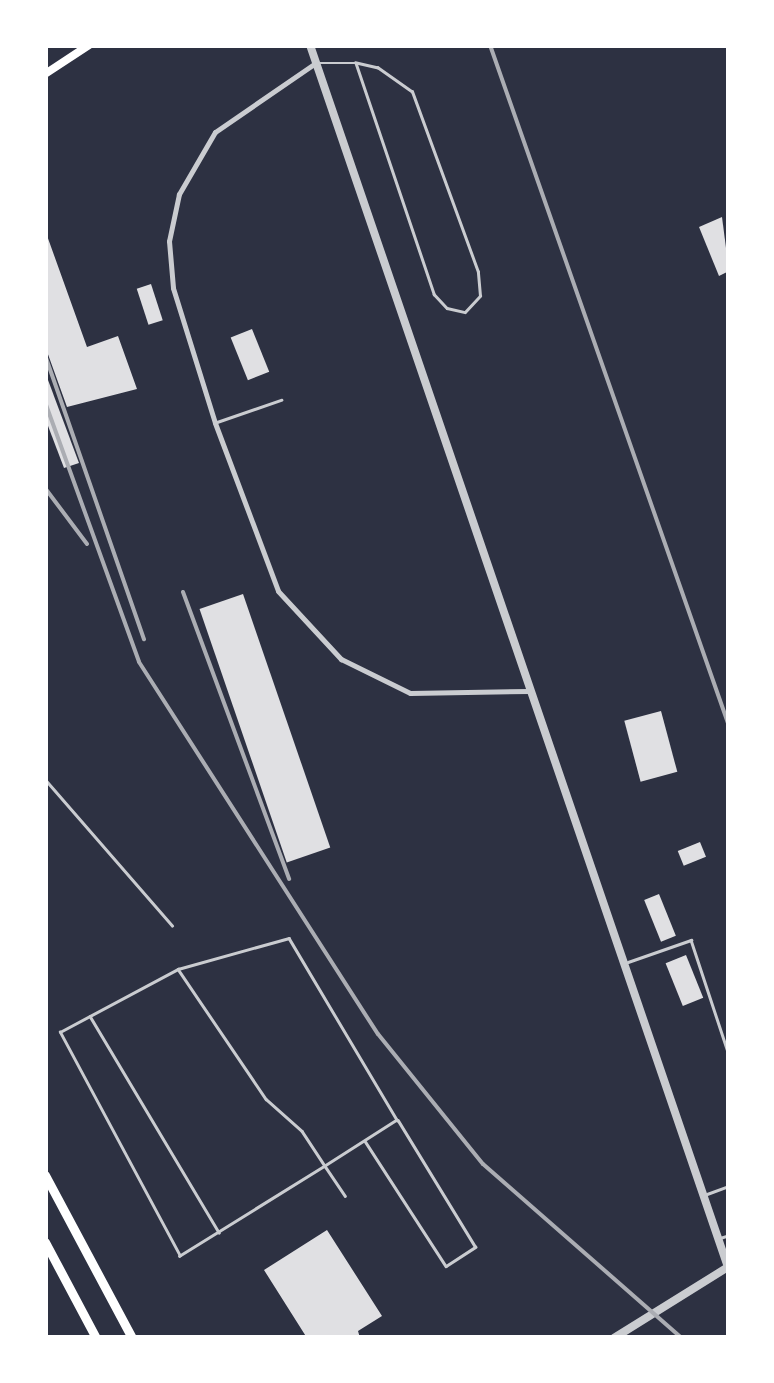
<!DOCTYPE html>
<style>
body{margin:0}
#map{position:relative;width:774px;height:1383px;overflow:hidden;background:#2d3142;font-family:Bitter,serif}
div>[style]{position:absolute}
.building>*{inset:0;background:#e0e0e3;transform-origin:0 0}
.service>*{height:2.5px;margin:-1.25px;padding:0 1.25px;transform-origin:1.25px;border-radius:1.25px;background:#caccd0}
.minor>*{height:5px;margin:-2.5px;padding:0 2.5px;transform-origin:2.5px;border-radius:2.5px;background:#caccd0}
.tertiary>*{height:8px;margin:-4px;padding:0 4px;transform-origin:4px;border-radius:4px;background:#caccd0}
.secondary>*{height:8px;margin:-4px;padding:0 4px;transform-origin:4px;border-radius:4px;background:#fff}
.trunk>*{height:9px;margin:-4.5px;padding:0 4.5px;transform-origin:4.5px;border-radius:4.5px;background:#fff}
.rail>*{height:4px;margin:-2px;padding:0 2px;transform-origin:2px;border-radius:2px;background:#abadb3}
span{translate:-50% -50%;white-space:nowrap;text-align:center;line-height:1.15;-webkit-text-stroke:10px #fff;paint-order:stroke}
.frame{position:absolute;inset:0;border:48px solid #fff;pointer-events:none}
</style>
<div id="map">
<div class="building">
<i style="clip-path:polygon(722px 217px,729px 271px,719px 276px,699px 227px)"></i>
<i style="clip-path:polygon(45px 230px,87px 347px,118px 336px,137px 389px,67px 407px,45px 346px)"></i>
<i style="left:151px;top:284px;width:38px;height:15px;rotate:72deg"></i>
<i style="left:252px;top:329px;width:46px;height:23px;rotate:68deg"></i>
<i style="clip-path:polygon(45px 372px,79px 463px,64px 468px,45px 418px)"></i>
<i style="left:243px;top:594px;width:268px;height:46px;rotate:71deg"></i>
<i style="left:661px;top:711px;width:63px;height:38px;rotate:75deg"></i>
<i style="left:700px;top:842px;width:16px;height:24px;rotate:68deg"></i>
<i style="left:659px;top:894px;width:45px;height:16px;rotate:68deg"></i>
<i style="left:686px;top:955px;width:46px;height:22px;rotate:68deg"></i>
<i style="clip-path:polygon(327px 1230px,382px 1316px,358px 1331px,360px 1338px,307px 1338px,264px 1270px)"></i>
</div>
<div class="service">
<i style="left:320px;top:63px;width:36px"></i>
<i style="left:356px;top:63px;width:244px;rotate:71.3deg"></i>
<i style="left:434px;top:294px;width:19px;rotate:47deg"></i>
<i style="left:447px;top:308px;width:18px;rotate:13deg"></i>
<i style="left:465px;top:312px;width:22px;rotate:-47deg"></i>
<i style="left:480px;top:296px;width:24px;rotate:-95deg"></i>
<i style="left:478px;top:272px;width:192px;rotate:-110.1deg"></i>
<i style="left:412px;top:92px;width:42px;rotate:-144.8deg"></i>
<i style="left:378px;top:68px;width:23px;rotate:-167deg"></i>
<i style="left:217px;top:422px;width:68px;rotate:-19deg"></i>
<i style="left:45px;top:779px;width:194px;rotate:49deg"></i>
<i style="left:628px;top:962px;width:67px;rotate:-19.2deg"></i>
<i style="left:691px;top:940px;width:121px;rotate:71.7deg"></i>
<i style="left:178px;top:969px;width:115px;rotate:-15.6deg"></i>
<i style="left:289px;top:938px;width:212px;rotate:59.3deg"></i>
<i style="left:397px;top:1120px;width:85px;rotate:147.4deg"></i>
<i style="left:325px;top:1166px;width:171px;rotate:148.2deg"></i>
<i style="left:180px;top:1256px;width:254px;rotate:-118.2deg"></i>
<i style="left:60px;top:1032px;width:134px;rotate:-28.1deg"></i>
<i style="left:178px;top:969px;width:157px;rotate:55.9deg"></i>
<i style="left:266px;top:1099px;width:48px;rotate:41.6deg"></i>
<i style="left:302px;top:1131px;width:42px;rotate:56.7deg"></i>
<i style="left:325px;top:1166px;width:36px;rotate:56deg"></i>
<i style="left:90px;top:1016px;width:252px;rotate:59.2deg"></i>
<i style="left:365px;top:1141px;width:149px;rotate:57.1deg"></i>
<i style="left:446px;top:1266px;width:35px;rotate:-33deg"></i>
<i style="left:475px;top:1247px;width:148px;rotate:-121.4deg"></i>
<i style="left:707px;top:1194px;width:23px;rotate:-20deg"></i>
<i style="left:720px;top:1238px;width:9px;rotate:-18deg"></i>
</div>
<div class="minor">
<i style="left:314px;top:64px;width:120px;rotate:145.5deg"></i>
<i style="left:215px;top:132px;width:72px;rotate:120.1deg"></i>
<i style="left:179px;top:194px;width:48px;rotate:102deg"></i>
<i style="left:169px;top:241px;width:47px;rotate:85.1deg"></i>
<i style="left:173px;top:288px;width:141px;rotate:72.7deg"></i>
<i style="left:215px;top:423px;width:179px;rotate:69.4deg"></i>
<i style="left:278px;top:591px;width:93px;rotate:47.2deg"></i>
<i style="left:341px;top:659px;width:77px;rotate:26.2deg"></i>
<i style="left:410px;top:693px;width:119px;rotate:-1deg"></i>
</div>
<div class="tertiary">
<i style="left:310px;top:45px;width:1295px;rotate:71.12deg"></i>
<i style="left:614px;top:1338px;width:134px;rotate:-31.9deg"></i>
</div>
<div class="secondary">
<i style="left:45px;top:74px;width:53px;rotate:-33.4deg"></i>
</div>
<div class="trunk">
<i style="left:45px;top:1175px;width:185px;rotate:61.9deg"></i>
<i style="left:45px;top:1242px;width:109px;rotate:62deg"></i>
</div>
<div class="rail">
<i style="left:490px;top:45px;width:722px;rotate:70.66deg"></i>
<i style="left:45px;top:355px;width:301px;rotate:70.8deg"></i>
<i style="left:45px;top:402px;width:276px;rotate:70.1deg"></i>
<i style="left:139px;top:662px;width:442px;rotate:57.3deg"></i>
<i style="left:378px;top:1034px;width:167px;rotate:51.1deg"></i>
<i style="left:483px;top:1164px;width:264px;rotate:41.2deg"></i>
<i style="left:45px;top:488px;width:70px;rotate:53.1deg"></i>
<i style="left:183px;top:592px;width:306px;rotate:69.7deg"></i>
</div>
<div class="frame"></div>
</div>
